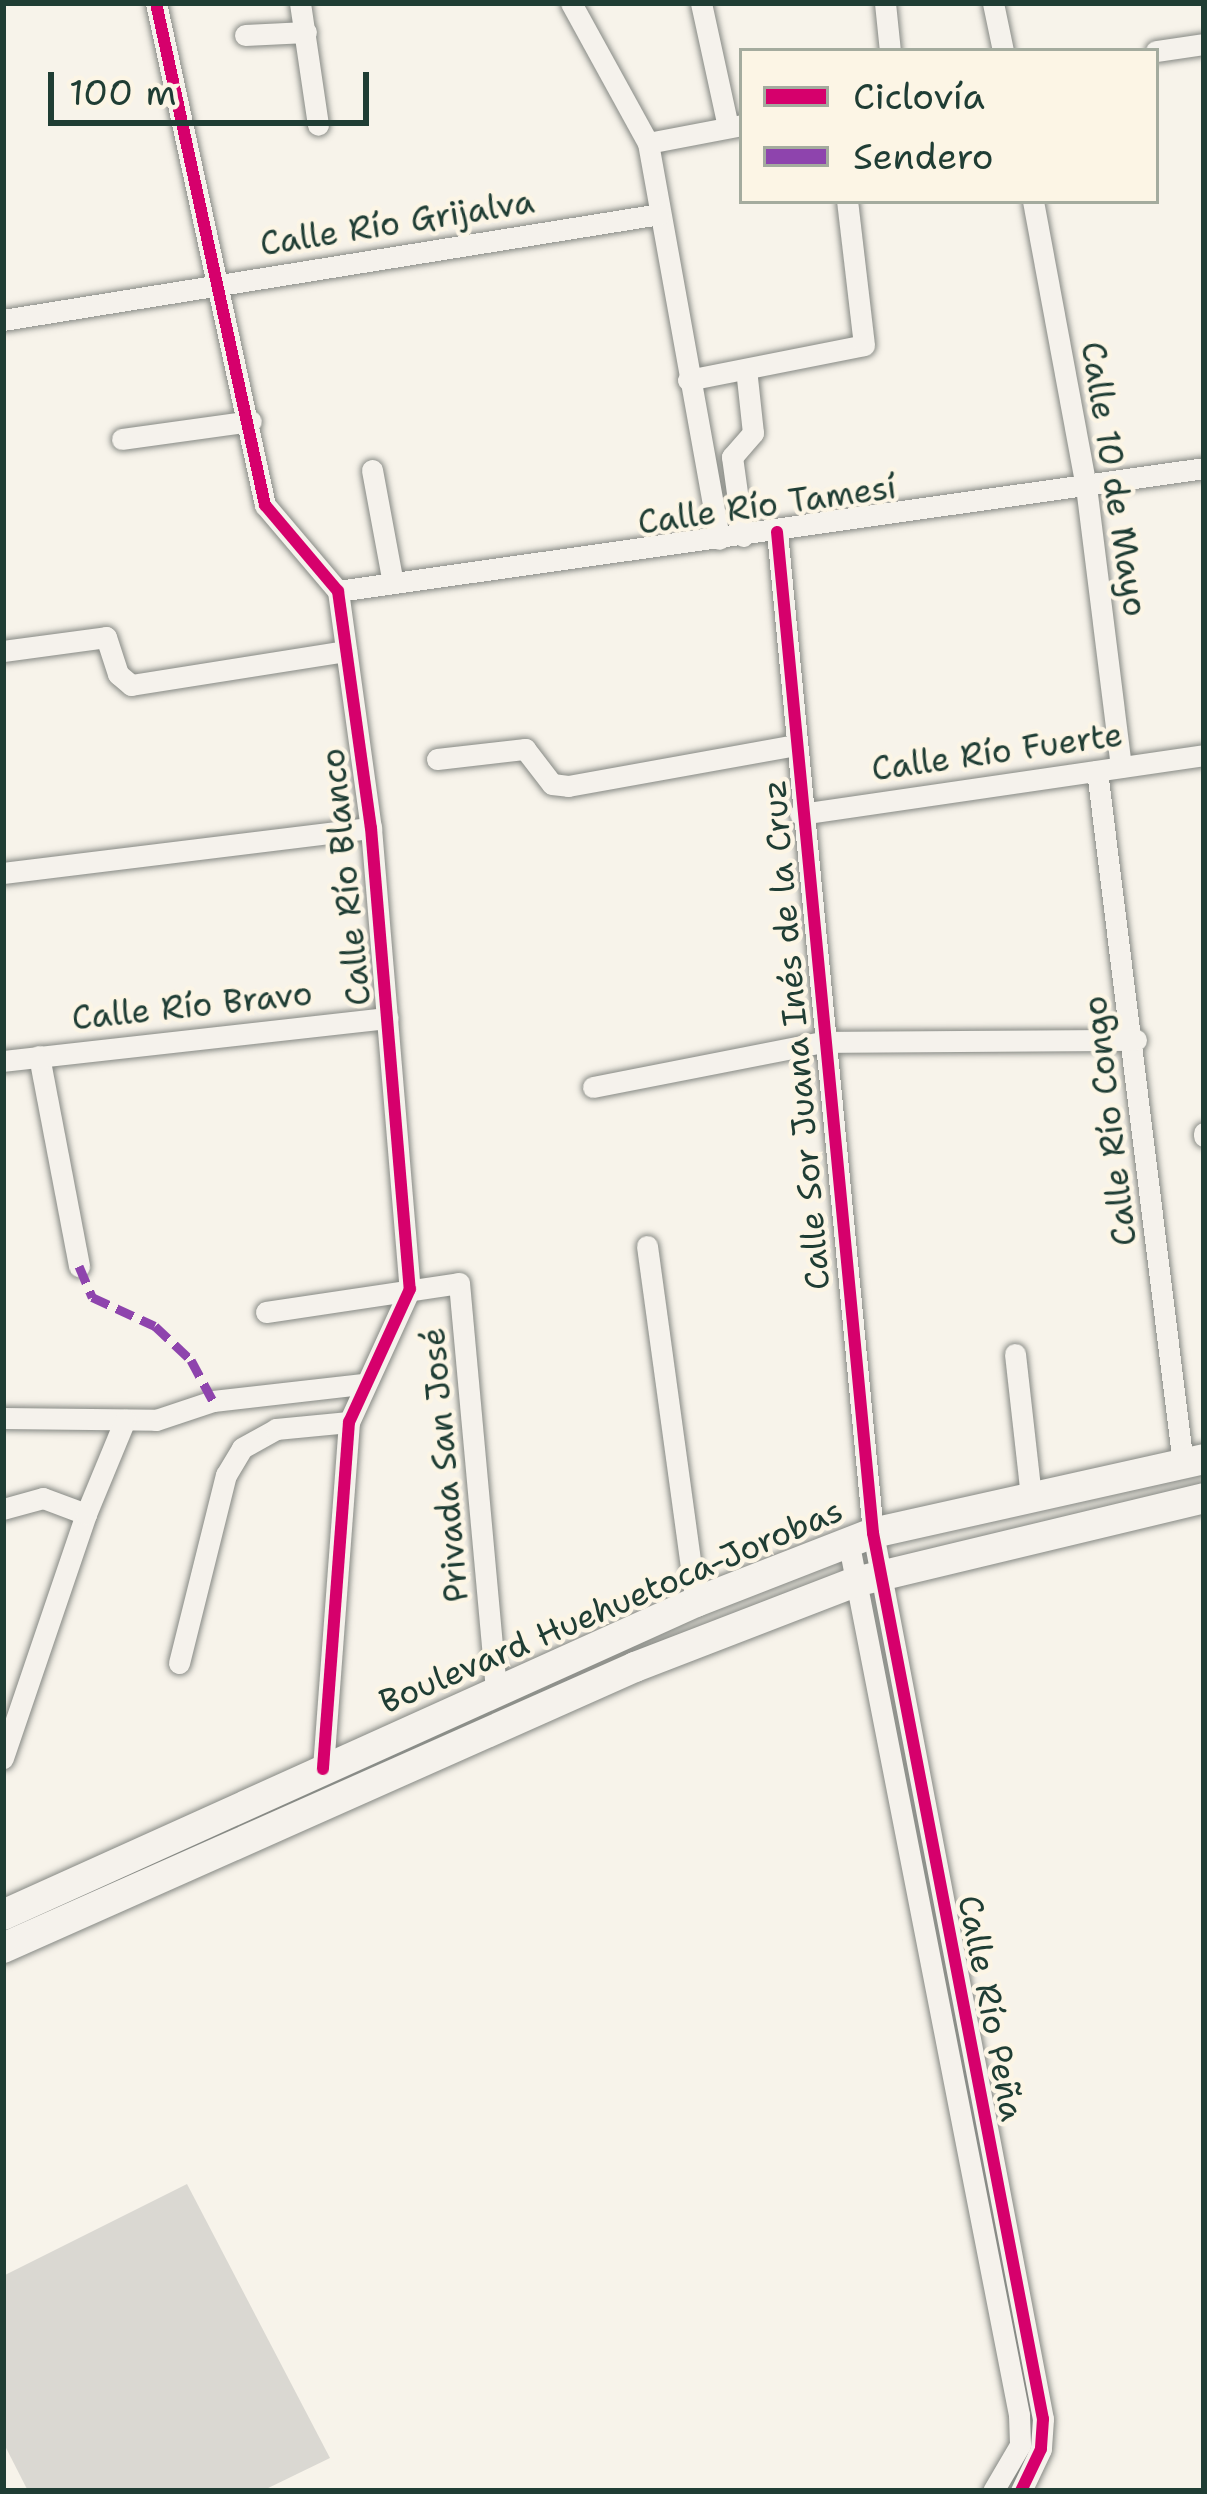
<!DOCTYPE html>
<meta charset="utf-8">
<style>
body{margin:0}
#map{position:relative;width:1207px;height:2494px;overflow:hidden;background:#f7f3ea;font-family:"Shantell Sans",sans-serif}
div>[style]{position:absolute}
.building>*{inset:0;background:#dad8d2}
.roads{filter:drop-shadow(0 0 3px #868984) drop-shadow(0 0 3px #868984)}
.street>*{height:21px;margin:-10.5px;padding:0 10.5px;transform-origin:10.5px;border-radius:10.5px;background:#f5f2ec}
.secondary>*{height:30px;margin:-15px;padding:0 15px;transform-origin:15px;border-radius:15px;background:#f5f2ec}
.quiet>*{height:9px;margin-top:-4.5px;transform-origin:0;background:repeating-linear-gradient(90deg,#8e44ad 0 18px,transparent 0 27px)}
.cycleway>*{height:12px;margin:-6px;padding:0 6px;transform-origin:6px;border-radius:6px;background:#d6006c}
span{translate:-50% -50%;white-space:nowrap;text-align:center;line-height:1.15;-webkit-text-stroke:9px #fcf5e5;paint-order:stroke}
.street-label{font-size:33px;color:#1f3d34}
.frame{position:absolute;inset:0;border:6px solid #1f3d34;pointer-events:none}
.legend{position:absolute;left:739px;top:48px;width:420px;height:156px;box-sizing:border-box;background:#fcf5e5;border:3px solid #a4ab9e;margin:0;padding:15px 21px;list-style:none;font-size:36px;color:#1f3d34}
.legend li{display:flex;align-items:center;gap:24px;height:60px}
.legend b{width:60px;border:3px solid #a4ab9e}
.scale{position:absolute;left:48px;top:72px;width:321px;height:54px;box-sizing:border-box;border:6px solid #1f3d34;border-top:0;padding-left:15px;font-size:36px;line-height:42px;white-space:nowrap;color:#1f3d34;-webkit-text-stroke:9px #fcf5e5;paint-order:stroke}
</style>
<div id="map">
<div class="building">
<i style="clip-path:polygon(187px 2184px,330px 2458px,262px 2491px,28px 2491px,3px 2442px,3px 2276px)"></i>
</div>
<div class="roads">
<div class="street">
<i style="left:156px;top:3px;width:514px;rotate:77.75deg"></i>
<i style="left:265px;top:505px;width:113px;rotate:49.7deg"></i>
<i style="left:338px;top:591px;width:239px;rotate:82.1deg"></i>
<i style="left:371px;top:828px;width:463px;rotate:85.2deg"></i>
<i style="left:410px;top:1289px;width:146px;rotate:114.6deg"></i>
<i style="left:349px;top:1422px;width:348px;rotate:94.3deg"></i>
<i style="left:300px;top:3px;width:123px;rotate:81.6deg"></i>
<i style="left:571px;top:3px;width:160px;rotate:61.2deg"></i>
<i style="left:648px;top:143px;width:402px;rotate:79.8deg"></i>
<i style="left:701px;top:3px;width:127px;rotate:77.7deg"></i>
<i style="left:885px;top:3px;width:48px;rotate:84.1deg"></i>
<i style="left:993px;top:3px;width:49px;rotate:78.2deg"></i>
<i style="left:245px;top:35px;width:61px;rotate:-2.8deg"></i>
<i style="left:1156px;top:51px;width:49px;rotate:-8.3deg"></i>
<i style="left:648px;top:143px;width:96px;rotate:-10.8deg"></i>
<i style="left:1033px;top:201px;width:290px;rotate:79.5deg"></i>
<i style="left:1086px;top:486px;width:283px;rotate:82.9deg"></i>
<i style="left:3px;top:320px;width:665px;rotate:-9.17deg"></i>
<i style="left:688px;top:380px;width:179px;rotate:-11.2deg"></i>
<i style="left:864px;top:345px;width:145px;rotate:-96.7deg"></i>
<i style="left:122px;top:439px;width:130px;rotate:-7.9deg"></i>
<i style="left:372px;top:470px;width:115px;rotate:79.5deg"></i>
<i style="left:777px;top:532px;width:1006px;rotate:84.52deg"></i>
<i style="left:873px;top:1533px;width:902px;rotate:79.14deg"></i>
<i style="left:1043px;top:2419px;width:30px;rotate:94deg"></i>
<i style="left:1041px;top:2449px;width:47px;rotate:115.5deg"></i>
<i style="left:743px;top:536px;width:80px;rotate:-97.9deg"></i>
<i style="left:732px;top:457px;width:32px;rotate:-49deg"></i>
<i style="left:753px;top:433px;width:64px;rotate:-96.2deg"></i>
<i style="left:338px;top:591px;width:875px;rotate:-8.08deg"></i>
<i style="left:3px;top:651px;width:104px;rotate:-7.7deg"></i>
<i style="left:106px;top:637px;width:39px;rotate:72deg"></i>
<i style="left:118px;top:674px;width:17px;rotate:40deg"></i>
<i style="left:131px;top:685px;width:218px;rotate:-9deg"></i>
<i style="left:437px;top:759px;width:89px;rotate:-6.5deg"></i>
<i style="left:525px;top:749px;width:44px;rotate:52.4deg"></i>
<i style="left:552px;top:784px;width:16px;rotate:7deg"></i>
<i style="left:568px;top:786px;width:232px;rotate:-10.2deg"></i>
<i style="left:1097px;top:771px;width:698px;rotate:82.93deg"></i>
<i style="left:800px;top:814px;width:408px;rotate:-8.3deg"></i>
<i style="left:3px;top:873px;width:371px;rotate:-7deg"></i>
<i style="left:39px;top:1056px;width:214px;rotate:79.2deg"></i>
<i style="left:3px;top:1061px;width:387px;rotate:-6.4deg"></i>
<i style="left:593px;top:1087px;width:233px;rotate:-11.1deg"></i>
<i style="left:822px;top:1042px;width:314px;rotate:-0.4deg"></i>
<i style="left:1204px;top:1133px;width:3px;rotate:90deg"></i>
<i style="left:647px;top:1246px;width:359px;rotate:82.2deg"></i>
<i style="left:266px;top:1312px;width:195px;rotate:-8.5deg"></i>
<i style="left:459px;top:1283px;width:412px;rotate:84.8deg"></i>
<i style="left:1015px;top:1354px;width:144px;rotate:83.6deg"></i>
<i style="left:3px;top:1418px;width:153px;rotate:0.7deg"></i>
<i style="left:156px;top:1420px;width:60px;rotate:-18.4deg"></i>
<i style="left:213px;top:1401px;width:151px;rotate:-6.5deg"></i>
<i style="left:3px;top:1509px;width:41px;rotate:-15.4deg"></i>
<i style="left:43px;top:1498px;width:46px;rotate:20.4deg"></i>
<i style="left:86px;top:1514px;width:258px;rotate:108.8deg"></i>
<i style="left:86px;top:1514px;width:102px;rotate:-67.5deg"></i>
<i style="left:849px;top:1545px;width:886px;rotate:78.94deg"></i>
<i style="left:1019px;top:2415px;width:30px;rotate:88deg"></i>
<i style="left:1020px;top:2445px;width:53px;rotate:120.4deg"></i>
<i style="left:179px;top:1663px;width:194px;rotate:-76deg"></i>
<i style="left:226px;top:1475px;width:31px;rotate:-59deg"></i>
<i style="left:242px;top:1448px;width:39px;rotate:-29deg"></i>
<i style="left:276px;top:1429px;width:73px;rotate:-5.5deg"></i>
</div>
<div class="secondary">
<i style="left:3px;top:1915px;width:760px;rotate:-24.31deg"></i>
<i style="left:696px;top:1602px;width:190px;rotate:-21.3deg"></i>
<i style="left:873px;top:1533px;width:339px;rotate:-12.6deg"></i>
<i style="left:3px;top:1948px;width:692px;rotate:-23.97deg"></i>
<i style="left:635px;top:1667px;width:236px;rotate:-21.1deg"></i>
<i style="left:855px;top:1582px;width:359px;rotate:-13.5deg"></i>
</div>
</div>
<div class="quiet">
<i style="left:79px;top:1266px;width:34px;rotate:67deg"></i>
<i style="left:92px;top:1297px;width:69px;rotate:24.7deg"></i>
<i style="left:155px;top:1326px;width:50px;rotate:43.4deg"></i>
<i style="left:191px;top:1360px;width:47px;rotate:61.8deg"></i>
</div>
<div class="cycleway">
<i style="left:156px;top:3px;width:514px;rotate:77.75deg"></i>
<i style="left:265px;top:505px;width:113px;rotate:49.7deg"></i>
<i style="left:338px;top:591px;width:239px;rotate:82.1deg"></i>
<i style="left:371px;top:828px;width:463px;rotate:85.2deg"></i>
<i style="left:410px;top:1289px;width:146px;rotate:114.6deg"></i>
<i style="left:349px;top:1422px;width:348px;rotate:94.3deg"></i>
<i style="left:777px;top:532px;width:1006px;rotate:84.52deg"></i>
<i style="left:873px;top:1533px;width:902px;rotate:79.14deg"></i>
<i style="left:1043px;top:2419px;width:30px;rotate:94deg"></i>
<i style="left:1041px;top:2449px;width:47px;rotate:115.5deg"></i>
</div>
<div class="street-label">
<span style="left:397px;top:223px;rotate:-9deg">Calle Río Grijalva</span>
<span style="left:1114px;top:479px;rotate:81deg">Calle 10 de Mayo</span>
<span style="left:767px;top:505px;rotate:-8deg">Calle Río Tamesí</span>
<span style="left:997px;top:752px;rotate:-8deg">Calle Río Fuerte</span>
<span style="left:346px;top:877px;rotate:-96deg">Calle Río Blanco</span>
<span style="left:192px;top:1006px;rotate:-6deg">Calle Río Bravo</span>
<span style="left:796px;top:1035px;rotate:-95deg">Calle Sor Juana Inés de la Cruz</span>
<span style="left:1110px;top:1121px;rotate:-97deg">Calle Río Congo</span>
<span style="left:445px;top:1465px;rotate:-95deg">Privada San José</span>
<span style="left:611px;top:1606px;rotate:-23deg">Boulevard Huehuetoca-Jorobas</span>
<span style="left:991px;top:2008px;rotate:79deg">Calle Río Peña</span>
</div>
<div class="frame"></div>
<ul class="legend">
<li><b style="height:15px;background:#d6006c"></b>Ciclovía</li>
<li><b style="height:15px;background:#8e44ad"></b>Sendero</li>
</ul>
<div class="scale">100 m</div>
</div>
